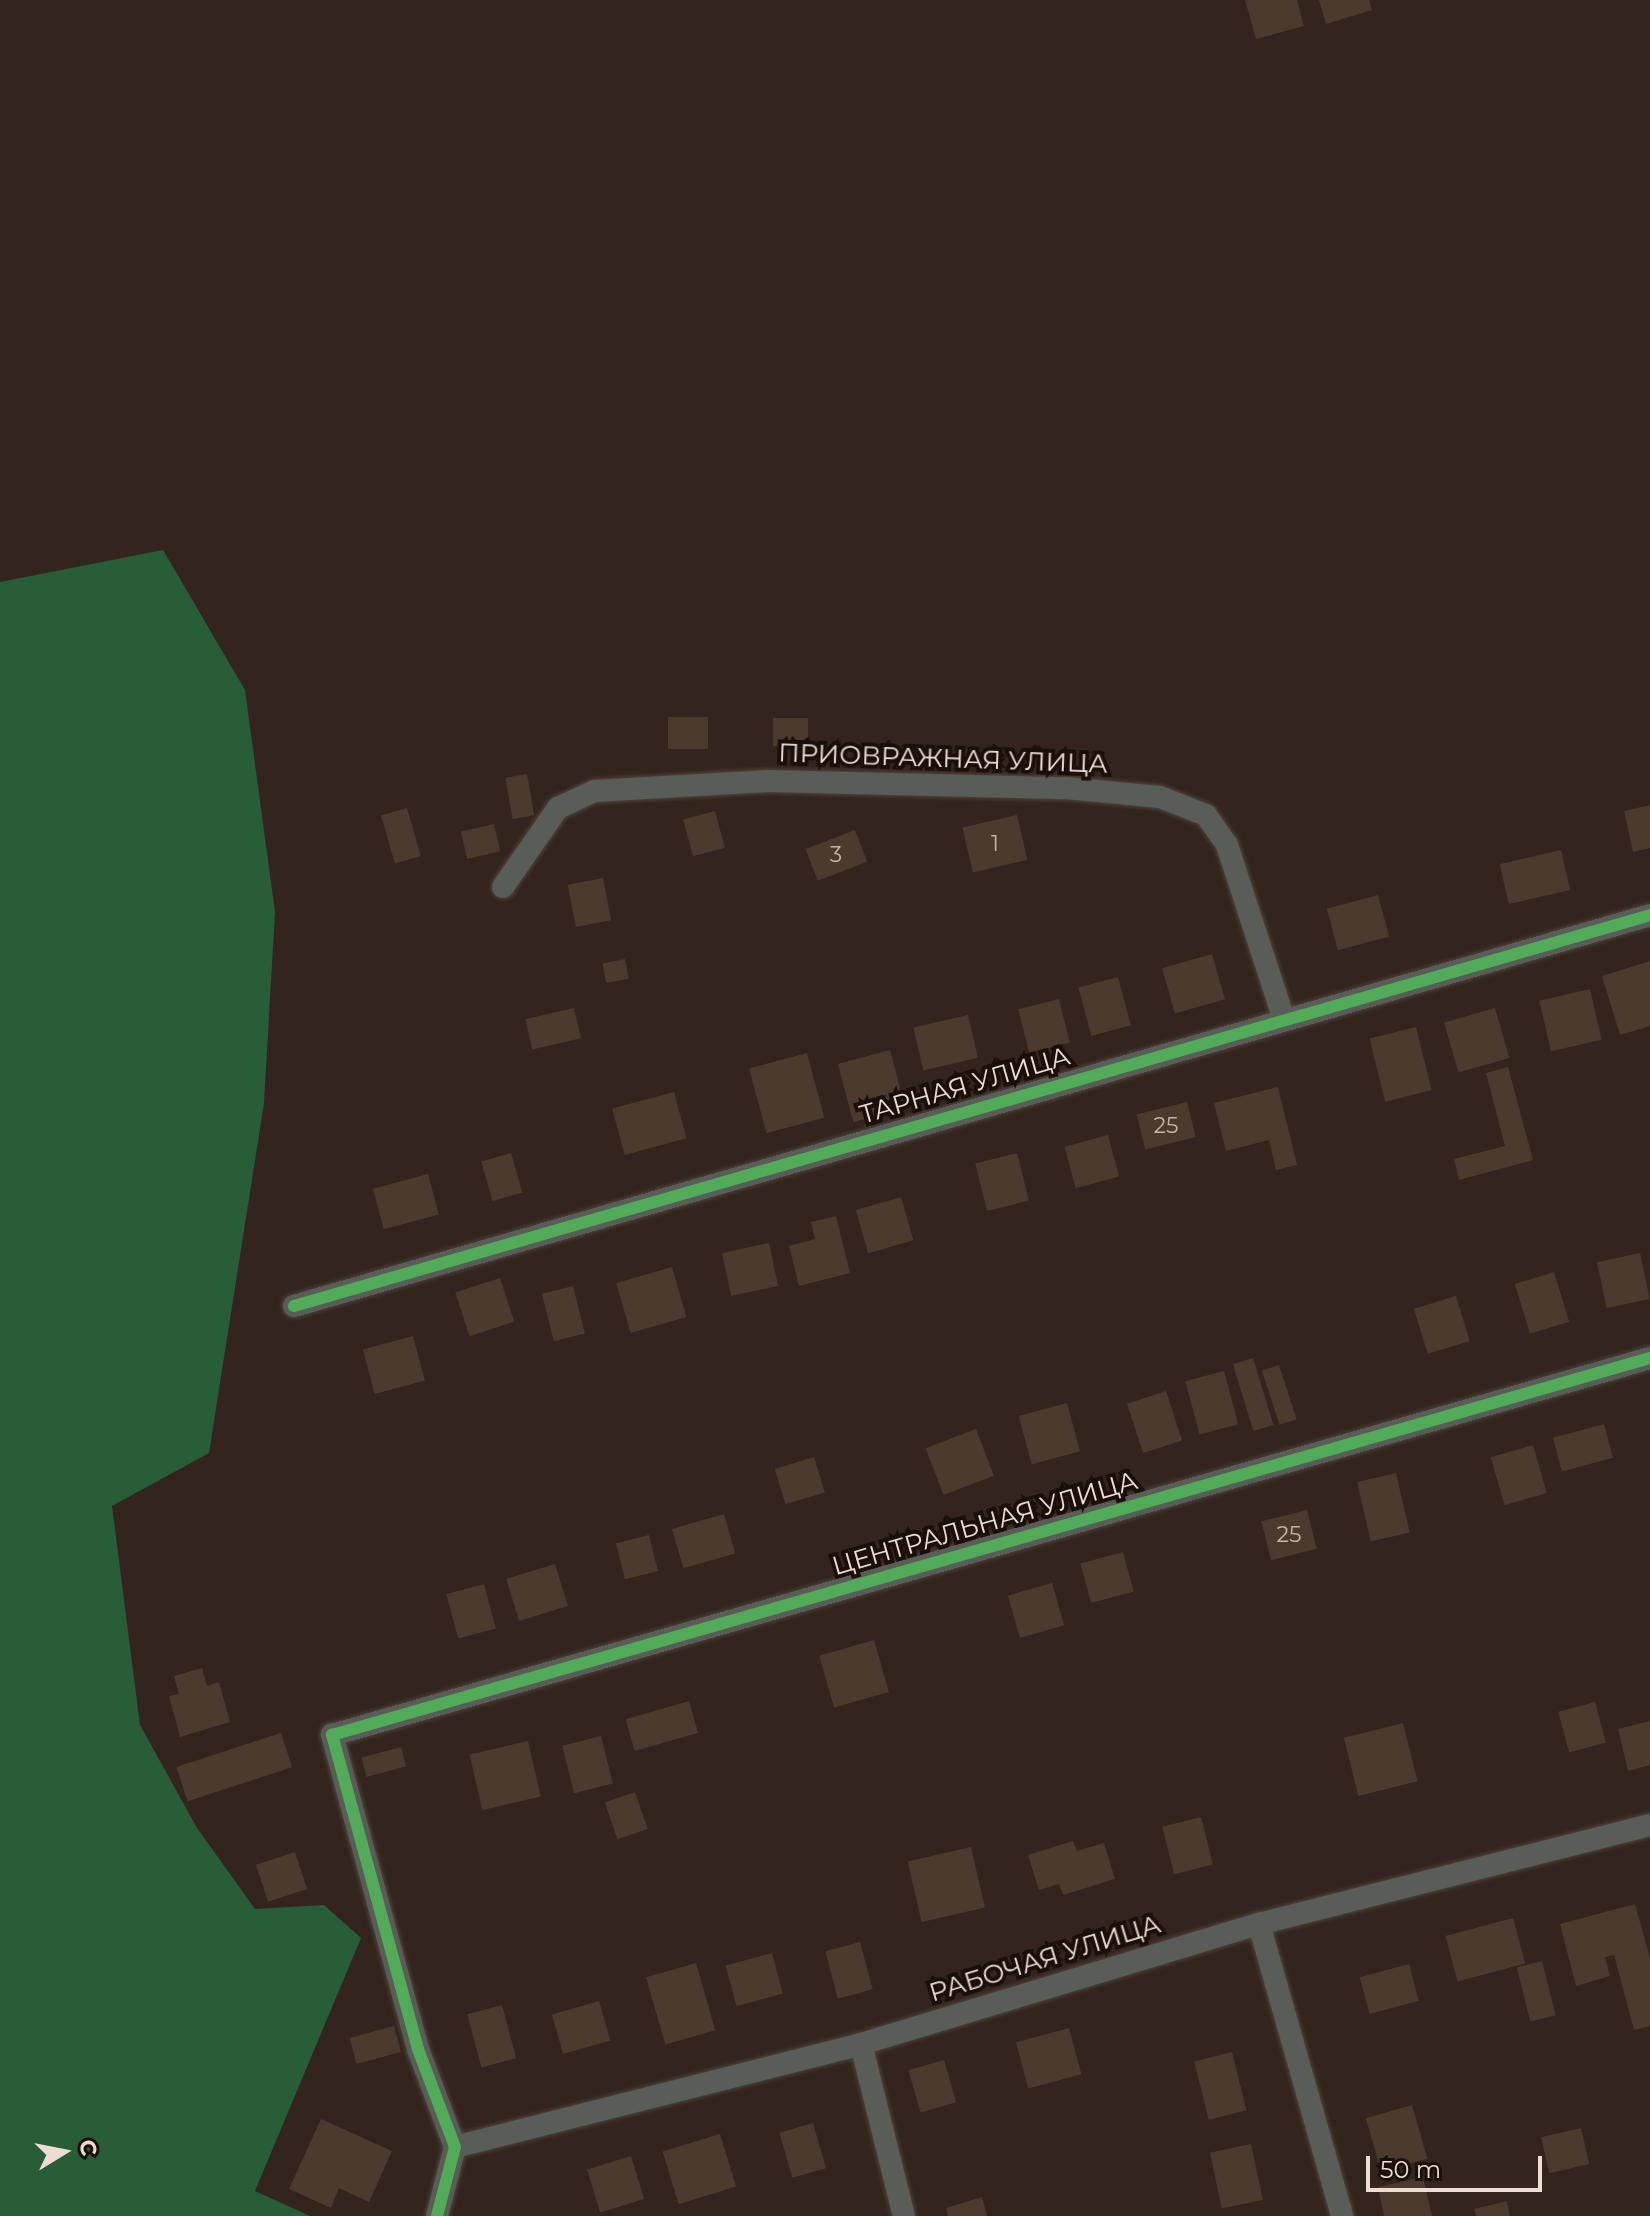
<!DOCTYPE html>
<meta charset="utf-8">
<style>
body{margin:0}
#map{position:relative;width:1650px;height:2216px;overflow:hidden;background:#33251d;font-family:Montserrat,sans-serif}
div>[style]{position:absolute}
.forest>*{inset:0;background:#275e37}
.building>*{inset:0;background:#4b3a2e;transform-origin:0 0}
.roads{filter:drop-shadow(0 0 2px #4f433c) drop-shadow(0 0 2px #4f433c)}
.street>*{height:22px;margin:-11px;padding:0 11px;transform-origin:11px;border-radius:11px;background:#585d58}
.cycleway>*{height:12px;margin:-6px;padding:0 6px;transform-origin:6px;border-radius:6px;background:#51ab58}
span{translate:-50% -50%;white-space:nowrap;text-align:center;line-height:1.15;-webkit-text-stroke:8px #1a0f09;paint-order:stroke}
.number-label{font-size:22px;color:#c4b4aa}
.number-label span{-webkit-text-stroke-width:0}
.street-label{font-size:26px;color:#eddcd3}
.north{position:absolute;left:24px;top:2112px;width:80px;height:80px;-webkit-text-stroke:6px #1a0f09;paint-order:stroke;rotate:80deg;font-size:22px;font-weight:700;line-height:32px;text-align:center;color:#eddcd3}
.north::after{content:'';display:block;margin:auto;width:28px;height:36px;background:#eddcd3;clip-path:polygon(50% 0,100% 100%,50% 72%,0 100%)}
.scale{position:absolute;left:1366px;top:2156px;width:176px;height:36px;box-sizing:border-box;border:4px solid #eddcd3;border-top:0;padding-left:10px;font-size:24px;line-height:28px;white-space:nowrap;color:#eddcd3;-webkit-text-stroke:6px #1a0f09;paint-order:stroke}
</style>
<div id="map">
<div class="forest">
<i style="clip-path:polygon(163px 550px,245px 690px,275px 912px,264px 1103px,209px 1453px,112px 1506px,140px 1725px,197px 1828px,255px 1909px,324px 1905px,361px 1938px,255px 2191px,310px 2216px,0 2216px,0 582px)"></i>
</div>
<div class="building">
<i style="clip-path:polygon(1245px 0,1297px 0,1304px 26px,1256px 39px)"></i>
<i style="clip-path:polygon(1319px 0,1369px 0,1372px 10px,1326px 24px)"></i>
<i style="left:708px;top:717px;width:32px;height:40px;rotate:90deg"></i>
<i style="left:773px;top:718px;width:35px;height:28px"></i>
<i style="left:527px;top:774px;width:42px;height:22px;rotate:80deg"></i>
<i style="clip-path:polygon(1650px 805px,1650px 848px,1633px 852px,1624px 811px)"></i>
<i style="left:407px;top:808px;width:50px;height:27px;rotate:74deg"></i>
<i style="left:715px;top:811px;width:38px;height:33px;rotate:75deg"></i>
<i style="left:1017px;top:815px;width:46px;height:56px;rotate:77deg"></i>
<i style="left:494px;top:824px;width:28px;height:34px;rotate:77deg"></i>
<i style="left:855px;top:830px;width:34px;height:53px;rotate:69deg"></i>
<i style="left:1561px;top:850px;width:41px;height:63px;rotate:77deg"></i>
<i style="left:603px;top:878px;width:43px;height:36px;rotate:79deg"></i>
<i style="left:1378px;top:895px;width:43px;height:53px;rotate:75deg"></i>
<i style="left:1212px;top:954px;width:47px;height:52px;rotate:74deg"></i>
<i style="left:625px;top:959px;width:20px;height:23px;rotate:79deg"></i>
<i style="clip-path:polygon(1650px 961px,1650px 1026px,1620px 1035px,1602px 976px)"></i>
<i style="left:1118px;top:977px;width:50px;height:41px;rotate:75deg"></i>
<i style="left:1590px;top:989px;width:52px;height:52px;rotate:77deg"></i>
<i style="left:1059px;top:999px;width:45px;height:42px;rotate:76deg"></i>
<i style="left:574px;top:1008px;width:31px;height:50px;rotate:77deg"></i>
<i style="left:1495px;top:1008px;width:52px;height:53px;rotate:74deg"></i>
<i style="left:968px;top:1015px;width:44px;height:56px;rotate:77deg"></i>
<i style="left:1416px;top:1027px;width:65px;height:48px;rotate:76deg"></i>
<i style="left:890px;top:1050px;width:60px;height:54px;rotate:75deg"></i>
<i style="left:807px;top:1053px;width:67px;height:60px;rotate:75deg"></i>
<i style="clip-path:polygon(1508px 1067px,1533px 1160px,1459px 1180px,1454px 1159px,1505px 1146px,1486px 1073px)"></i>
<i style="clip-path:polygon(1278px 1087px,1297px 1165px,1276px 1170px,1269px 1140px,1226px 1151px,1214px 1103px)"></i>
<i style="left:674px;top:1092px;width:48px;height:64px;rotate:75deg"></i>
<i style="left:1187px;top:1102px;width:36px;height:52px;rotate:76deg"></i>
<i style="left:1108px;top:1135px;width:43px;height:45px;rotate:75deg"></i>
<i style="left:511px;top:1153px;width:41px;height:31px;rotate:74deg"></i>
<i style="left:1017px;top:1153px;width:49px;height:43px;rotate:76deg"></i>
<i style="left:428px;top:1174px;width:42px;height:57px;rotate:75deg"></i>
<i style="left:901px;top:1197px;width:45px;height:47px;rotate:74deg"></i>
<i style="clip-path:polygon(836px 1216px,850px 1273px,799px 1286px,789px 1246px,815px 1239px,811px 1222px)"></i>
<i style="left:769px;top:1243px;width:44px;height:48px;rotate:78deg"></i>
<i style="left:1640px;top:1253px;width:47px;height:44px;rotate:78deg"></i>
<i style="left:672px;top:1267px;width:52px;height:58px;rotate:74deg"></i>
<i style="left:1554px;top:1272px;width:52px;height:41px;rotate:73deg"></i>
<i style="left:500px;top:1278px;width:46px;height:47px;rotate:72deg"></i>
<i style="left:573px;top:1286px;width:49px;height:32px;rotate:76deg"></i>
<i style="left:1456px;top:1296px;width:47px;height:44px;rotate:73deg"></i>
<i style="left:413px;top:1336px;width:46px;height:52px;rotate:75deg"></i>
<i style="left:1253px;top:1358px;width:70px;height:21px;rotate:73deg"></i>
<i style="left:1279px;top:1365px;width:57px;height:18px;rotate:72deg"></i>
<i style="left:1224px;top:1371px;width:55px;height:40px;rotate:75deg"></i>
<i style="left:1166px;top:1391px;width:52px;height:41px;rotate:72deg"></i>
<i style="left:1067px;top:1403px;width:50px;height:50px;rotate:75deg"></i>
<i style="left:1604px;top:1424px;width:35px;height:53px;rotate:75deg"></i>
<i style="left:976px;top:1429px;width:50px;height:54px;rotate:69deg"></i>
<i style="left:1533px;top:1445px;width:50px;height:44px;rotate:74deg"></i>
<i style="left:814px;top:1457px;width:37px;height:41px;rotate:73deg"></i>
<i style="left:1396px;top:1473px;width:61px;height:40px;rotate:77deg"></i>
<i style="left:1307px;top:1510px;width:40px;height:47px;rotate:76deg"></i>
<i style="left:724px;top:1514px;width:41px;height:54px;rotate:74deg"></i>
<i style="left:649px;top:1535px;width:37px;height:34px;rotate:76deg"></i>
<i style="left:1123px;top:1552px;width:41px;height:44px;rotate:75deg"></i>
<i style="left:555px;top:1564px;width:44px;height:51px;rotate:73deg"></i>
<i style="left:1052px;top:1583px;width:44px;height:46px;rotate:74deg"></i>
<i style="left:484px;top:1584px;width:46px;height:39px;rotate:75deg"></i>
<i style="left:874px;top:1640px;width:54px;height:57px;rotate:74deg"></i>
<i style="clip-path:polygon(202px 1668px,207px 1686px,219px 1682px,230px 1722px,180px 1737px,169px 1696px,179px 1694px,174px 1676px)"></i>
<i style="left:689px;top:1701px;width:33px;height:66px;rotate:74deg"></i>
<i style="left:1595px;top:1702px;width:42px;height:38px;rotate:75deg"></i>
<i style="clip-path:polygon(1650px 1721px,1650px 1765px,1628px 1771px,1618px 1729px)"></i>
<i style="left:1403px;top:1723px;width:60px;height:61px;rotate:76deg"></i>
<i style="left:281px;top:1733px;width:36px;height:110px;rotate:72deg"></i>
<i style="left:601px;top:1736px;width:49px;height:40px;rotate:76deg"></i>
<i style="left:528px;top:1741px;width:57px;height:60px;rotate:77deg"></i>
<i style="left:401px;top:1747px;width:20px;height:41px;rotate:75deg"></i>
<i style="left:635px;top:1792px;width:39px;height:32px;rotate:71deg"></i>
<i style="left:1201px;top:1817px;width:49px;height:40px;rotate:76deg"></i>
<i style="clip-path:polygon(1073px 1841px,1077px 1851px,1104px 1843px,1115px 1879px,1063px 1895px,1059px 1884px,1039px 1890px,1028px 1855px)"></i>
<i style="left:971px;top:1847px;width:62px;height:65px;rotate:77deg"></i>
<i style="left:295px;top:1852px;width:39px;height:41px;rotate:72deg"></i>
<i style="clip-path:polygon(1635px 1904px,1650px 1958px,1650px 2026px,1634px 2030px,1614px 1955px,1605px 1957px,1610px 1976px,1576px 1986px,1560px 1924px)"></i>
<i style="left:1513px;top:1918px;width:47px;height:70px;rotate:75deg"></i>
<i style="left:860px;top:1942px;width:49px;height:36px;rotate:75deg"></i>
<i style="left:772px;top:1953px;width:42px;height:48px;rotate:75deg"></i>
<i style="left:1542px;top:1961px;width:56px;height:26px;rotate:76deg"></i>
<i style="left:696px;top:1963px;width:70px;height:52px;rotate:74deg"></i>
<i style="left:1409px;top:1964px;width:38px;height:51px;rotate:75deg"></i>
<i style="left:599px;top:2001px;width:41px;height:49px;rotate:74deg"></i>
<i style="left:502px;top:2005px;width:55px;height:36px;rotate:75deg"></i>
<i style="left:394px;top:2026px;width:27px;height:46px;rotate:75deg"></i>
<i style="left:1069px;top:2028px;width:48px;height:55px;rotate:75deg"></i>
<i style="left:1232px;top:2052px;width:60px;height:39px;rotate:76deg"></i>
<i style="left:944px;top:2060px;width:44px;height:37px;rotate:74deg"></i>
<i style="left:1412px;top:2105px;width:56px;height:48px;rotate:74deg"></i>
<i style="clip-path:polygon(321px 2119px,392px 2151px,369px 2202px,339px 2188px,331px 2208px,289px 2189px)"></i>
<i style="left:813px;top:2123px;width:47px;height:35px;rotate:74deg"></i>
<i style="left:1581px;top:2128px;width:37px;height:41px;rotate:77deg"></i>
<i style="left:720px;top:2134px;width:55px;height:60px;rotate:73deg"></i>
<i style="left:1251px;top:2144px;width:57px;height:42px;rotate:78deg"></i>
<i style="left:631px;top:2156px;width:45px;height:46px;rotate:73deg"></i>
<i style="clip-path:polygon(1423px 2177px,1432px 2216px,1384px 2216px,1378px 2187px)"></i>
<i style="clip-path:polygon(982px 2197px,987px 2216px,948px 2216px,946px 2208px)"></i>
<i style="clip-path:polygon(1507px 2201px,1510px 2216px,1476px 2216px,1474px 2209px)"></i>
</div>
<div class="roads">
<div class="street">
<i style="left:503px;top:887px;width:96px;rotate:-55.2deg"></i>
<i style="left:558px;top:808px;width:40px;rotate:-25deg"></i>
<i style="left:594px;top:791px;width:175px;rotate:-3.3deg"></i>
<i style="left:769px;top:781px;width:297px;rotate:1.4deg"></i>
<i style="left:1066px;top:788px;width:94px;rotate:5.5deg"></i>
<i style="left:1160px;top:797px;width:49px;rotate:21.4deg"></i>
<i style="left:1206px;top:815px;width:37px;rotate:55deg"></i>
<i style="left:1227px;top:845px;width:180px;rotate:71.9deg"></i>
<i style="left:294px;top:1306px;width:1411px;rotate:-16.08deg"></i>
<i style="left:1259px;top:1924px;width:304px;rotate:74.1deg"></i>
<i style="left:861px;top:2044px;width:177px;rotate:76deg"></i>
<i style="left:455px;top:2147px;width:419px;rotate:-14.2deg"></i>
<i style="left:861px;top:2044px;width:416px;rotate:-16.8deg"></i>
<i style="left:1259px;top:1924px;width:403px;rotate:-14.2deg"></i>
<i style="left:437px;top:2216px;width:71px;rotate:-75.4deg"></i>
<i style="left:455px;top:2147px;width:105px;rotate:-110.7deg"></i>
<i style="left:418px;top:2049px;width:326px;rotate:-105.3deg"></i>
<i style="left:332px;top:1735px;width:1371px;rotate:-15.96deg"></i>
</div>
</div>
<div class="cycleway">
<i style="left:294px;top:1306px;width:1411px;rotate:-16.08deg"></i>
<i style="left:437px;top:2216px;width:71px;rotate:-75.4deg"></i>
<i style="left:455px;top:2147px;width:105px;rotate:-110.7deg"></i>
<i style="left:418px;top:2049px;width:326px;rotate:-105.3deg"></i>
<i style="left:332px;top:1735px;width:1371px;rotate:-15.96deg"></i>
</div>
<div class="number-label">
<span style="left:995px;top:844px">1</span>
<span style="left:836px;top:855px">3</span>
<span style="left:1166px;top:1126px">25</span>
<span style="left:1289px;top:1535px">25</span>
</div>
<div class="street-label">
<span style="left:943px;top:759px;rotate:2deg">ПРИОВРАЖНАЯ УЛИЦА</span>
<span style="left:965px;top:1086px;rotate:-16deg">ТАРНАЯ УЛИЦА</span>
<span style="left:985px;top:1524px;rotate:-16deg">ЦЕНТРАЛЬНАЯ УЛИЦА</span>
<span style="left:1045px;top:1959px;rotate:-17deg">РАБОЧАЯ УЛИЦА</span>
</div>
<div class="north">С</div>
<div class="scale">50 m</div>
</div>
